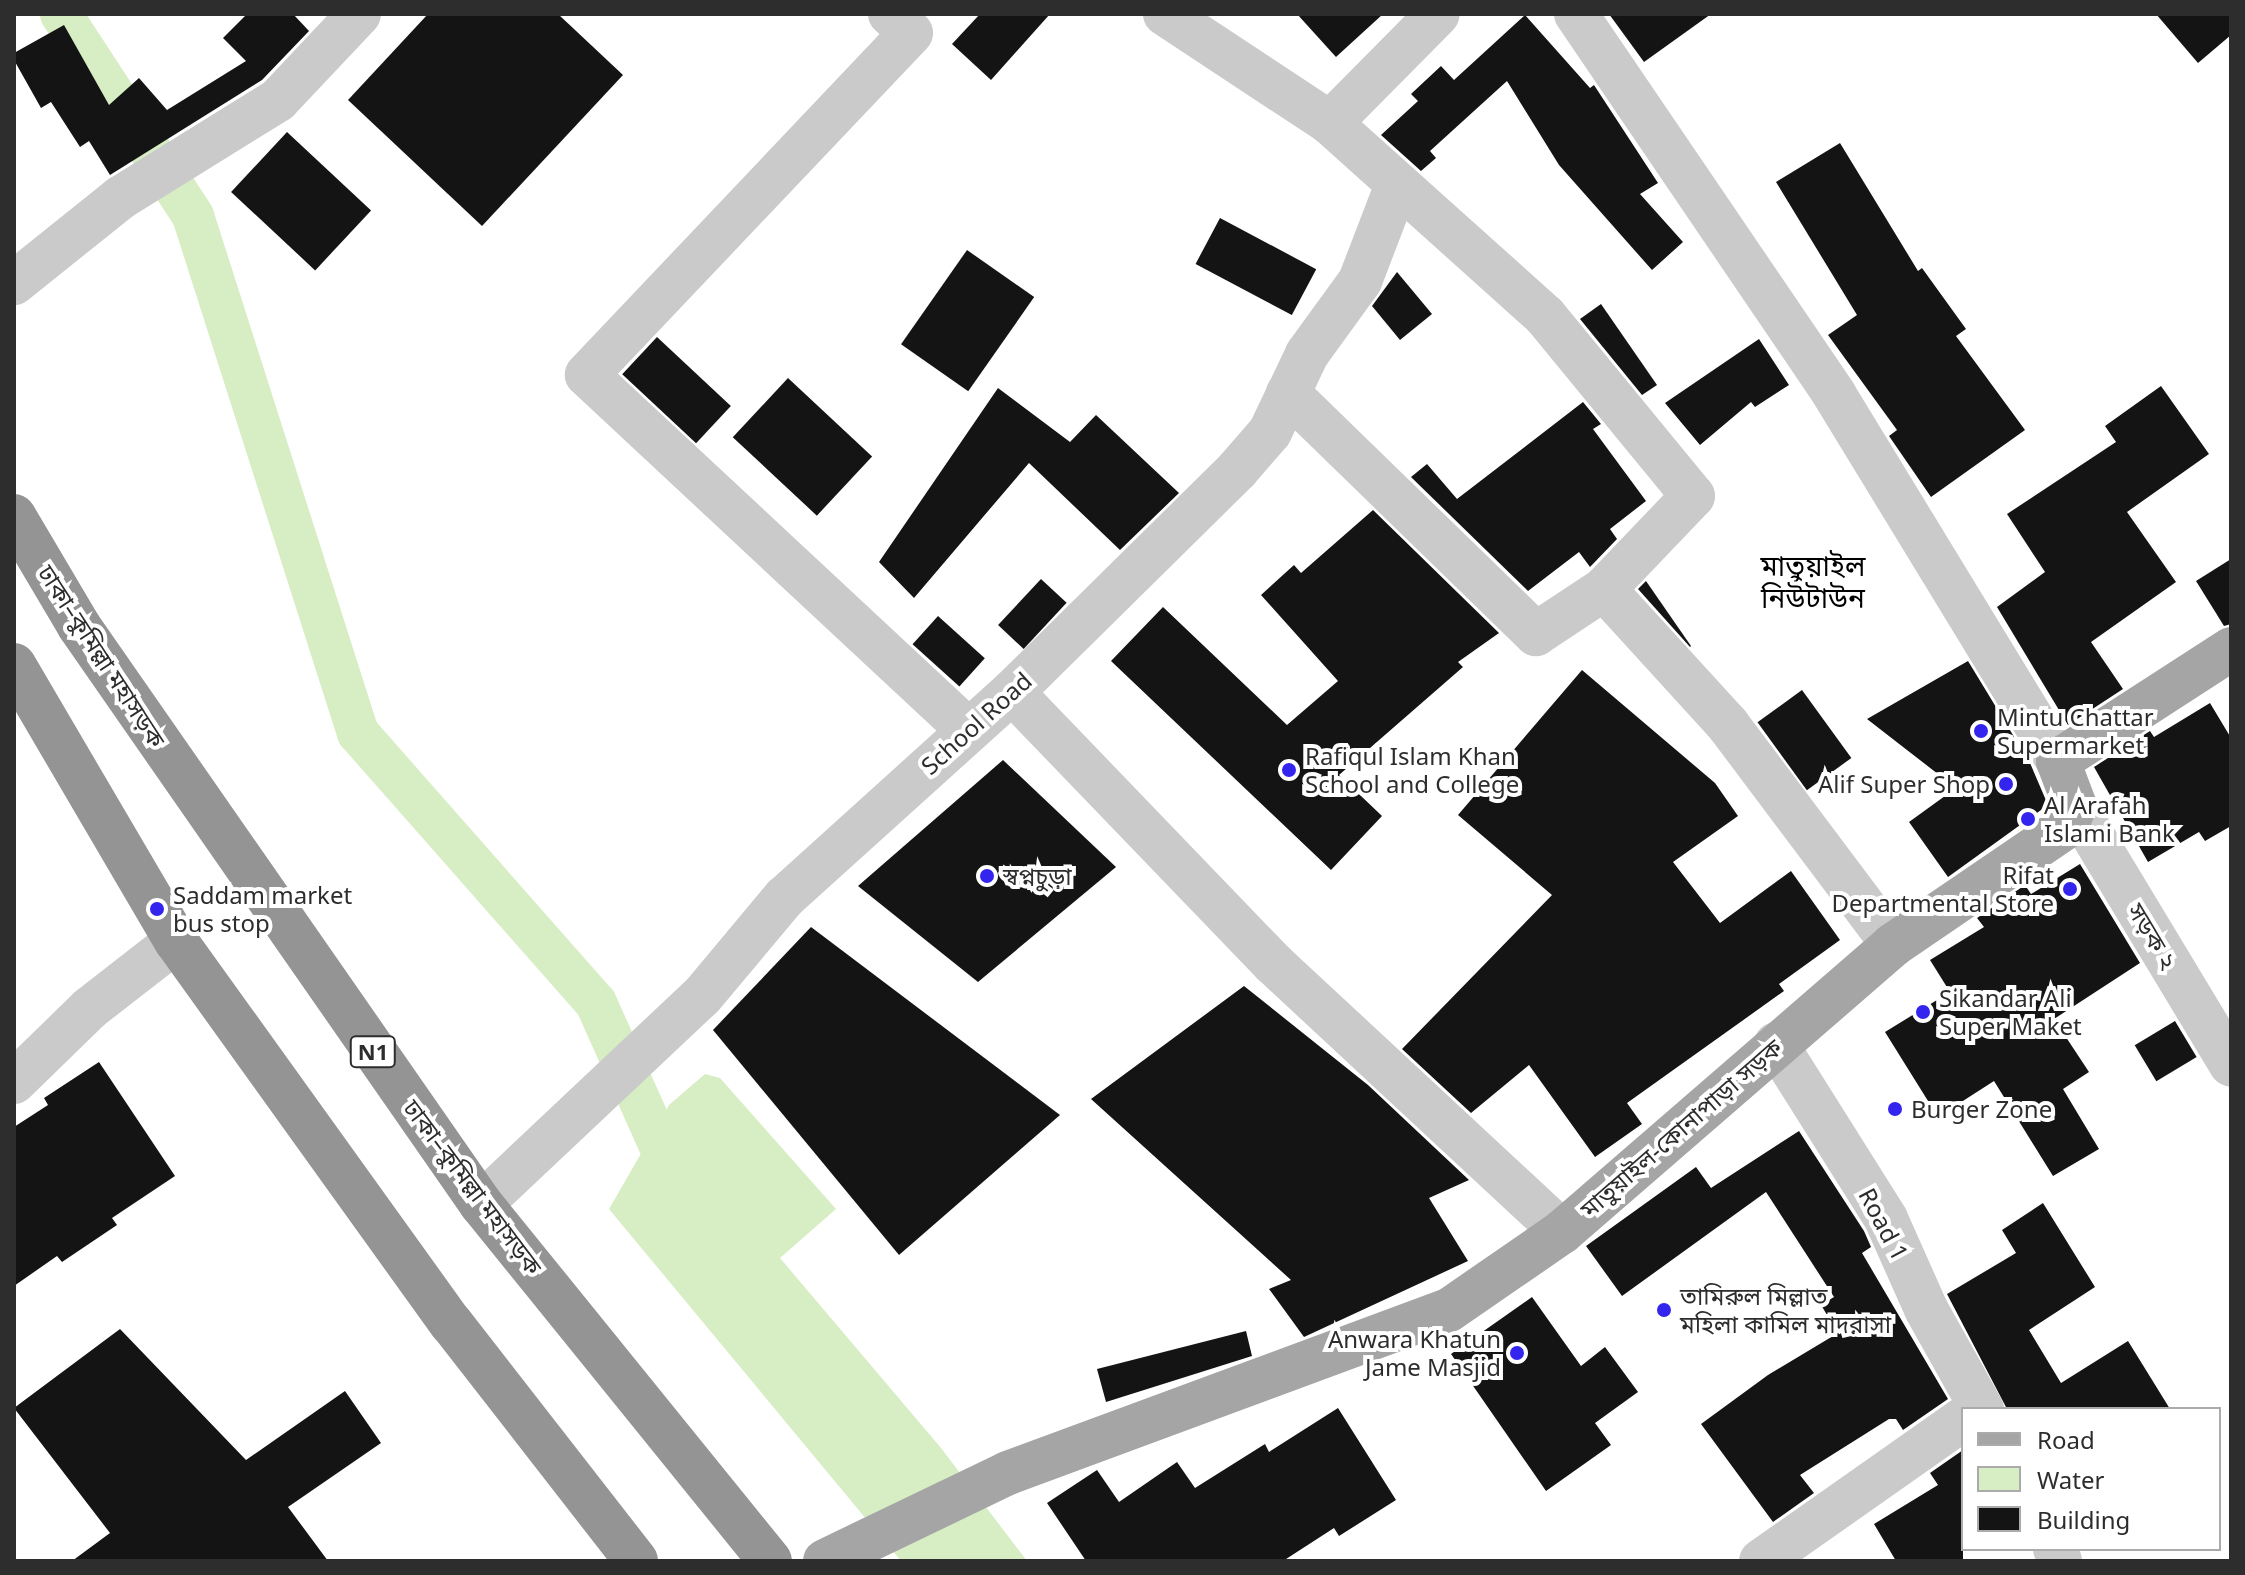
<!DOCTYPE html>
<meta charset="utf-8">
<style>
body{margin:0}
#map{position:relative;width:2245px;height:1575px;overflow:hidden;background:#fff;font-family:"Noto Sans","Noto Sans Bengali",sans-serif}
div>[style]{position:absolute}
.water>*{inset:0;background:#d7edc4}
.canal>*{height:42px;margin:-21px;padding:0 21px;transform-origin:21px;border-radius:21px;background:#d7edc4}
.building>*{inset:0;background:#141414;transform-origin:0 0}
.minor>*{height:44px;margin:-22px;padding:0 22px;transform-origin:22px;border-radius:22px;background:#cacaca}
.major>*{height:44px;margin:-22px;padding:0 22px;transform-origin:22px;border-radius:22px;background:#a5a5a5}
.highway>*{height:44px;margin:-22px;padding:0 22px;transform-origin:22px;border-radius:22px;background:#949494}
.dots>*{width:22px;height:22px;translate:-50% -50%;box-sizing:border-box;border:4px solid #fff;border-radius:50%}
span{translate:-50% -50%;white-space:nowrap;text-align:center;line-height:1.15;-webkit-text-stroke:8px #fff;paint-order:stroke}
.shield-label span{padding:2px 6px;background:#fff;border:2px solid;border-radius:6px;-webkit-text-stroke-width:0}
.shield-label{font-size:22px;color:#2d2d2d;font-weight:700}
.street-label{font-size:24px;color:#2d2d2d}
.poi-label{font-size:24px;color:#2d2d2d}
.left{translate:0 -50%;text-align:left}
.right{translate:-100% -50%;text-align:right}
.quarter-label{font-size:28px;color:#000}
.frame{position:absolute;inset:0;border:16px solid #2d2d2d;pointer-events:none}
.legend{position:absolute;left:1961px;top:1407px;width:260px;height:144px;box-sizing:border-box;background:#fff;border:2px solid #ababab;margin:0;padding:10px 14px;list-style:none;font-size:24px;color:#2d2d2d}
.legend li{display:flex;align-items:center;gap:16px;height:40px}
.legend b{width:40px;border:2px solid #ababab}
</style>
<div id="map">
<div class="water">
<i style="clip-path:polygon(705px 1074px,720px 1078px,836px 1209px,780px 1258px,941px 1448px,1027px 1561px,901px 1561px,609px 1209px,669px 1105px)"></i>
</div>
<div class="canal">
<i style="left:61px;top:14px;width:241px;rotate:56.8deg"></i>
<i style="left:193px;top:216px;width:543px;rotate:72.3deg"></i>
<i style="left:358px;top:733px;width:360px;rotate:48.6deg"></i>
<i style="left:596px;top:1003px;width:198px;rotate:65.9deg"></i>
</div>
<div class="building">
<i style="clip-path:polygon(247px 14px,293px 14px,309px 31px,262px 80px,110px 175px,89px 141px,80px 147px,51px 102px,41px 108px,14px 60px,14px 53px,64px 25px,109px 105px,139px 78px,167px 110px,246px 61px,223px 38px)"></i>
<i style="clip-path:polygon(428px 14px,558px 14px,623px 75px,482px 226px,348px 100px)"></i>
<i style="clip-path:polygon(980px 14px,1050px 14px,991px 80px,952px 44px)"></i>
<i style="clip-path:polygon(1297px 14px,1383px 14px,1336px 57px)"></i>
<i style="clip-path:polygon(1609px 14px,1711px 14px,1644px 62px)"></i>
<i style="clip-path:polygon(2156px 14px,2231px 14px,2231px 35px,2198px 63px)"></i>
<i style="clip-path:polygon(1525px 15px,1590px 88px,1594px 85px,1658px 183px,1640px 194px,1683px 242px,1652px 270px,1559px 165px,1507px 81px,1430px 151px,1436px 158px,1421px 171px,1381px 135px,1418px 101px,1411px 94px,1441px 66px,1454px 80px)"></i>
<i style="left:287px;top:132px;width:115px;height:82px;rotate:43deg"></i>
<i style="clip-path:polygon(1840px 143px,1918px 271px,1922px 268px,1966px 329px,1956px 336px,2025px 430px,1931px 497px,1889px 436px,1897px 430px,1828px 335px,1857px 315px,1776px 182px)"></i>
<i style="left:1220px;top:218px;width:109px;height:52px;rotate:28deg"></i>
<i style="left:967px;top:250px;width:82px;height:115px;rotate:35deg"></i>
<i style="clip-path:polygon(1397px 272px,1432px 314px,1400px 340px,1372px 306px)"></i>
<i style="clip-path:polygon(1601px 304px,1657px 385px,1642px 395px,1580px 319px)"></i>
<i style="left:657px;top:337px;width:101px;height:51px;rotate:43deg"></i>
<i style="clip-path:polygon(1759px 339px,1789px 385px,1755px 407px,1751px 402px,1700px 445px,1665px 403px)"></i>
<i style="left:788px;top:378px;width:115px;height:81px;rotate:43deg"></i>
<i style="clip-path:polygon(2161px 386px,2209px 454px,2127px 512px,2176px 582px,2091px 642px,2123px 689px,2068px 725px,1997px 607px,2045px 572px,2007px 514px,2116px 442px,2105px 426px)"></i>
<i style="clip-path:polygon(998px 388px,1070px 442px,1096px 415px,1179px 493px,1120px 550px,1029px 463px,914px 598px,879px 562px)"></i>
<i style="clip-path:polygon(1583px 402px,1601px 424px,1593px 429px,1646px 501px,1610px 529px,1617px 539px,1590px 567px,1579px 552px,1528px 591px,1411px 477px,1427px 464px,1457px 499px)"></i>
<i style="clip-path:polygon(1373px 510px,1499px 633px,1458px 662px,1463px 667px,1339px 775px,1382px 816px,1331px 870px,1111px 661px,1163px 607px,1287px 725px,1338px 681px,1261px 595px,1294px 565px,1301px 573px)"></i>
<i style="clip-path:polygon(2231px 559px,2231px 624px,2224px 626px,2196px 581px)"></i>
<i style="left:1041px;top:579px;width:35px;height:63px;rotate:43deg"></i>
<i style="clip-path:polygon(1646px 581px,1691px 646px,1690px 647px,1638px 589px)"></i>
<i style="left:938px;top:616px;width:63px;height:38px;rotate:42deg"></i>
<i style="clip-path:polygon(1968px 661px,2030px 763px,2048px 805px,1948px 877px,1909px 822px,1956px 788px,1867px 719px)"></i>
<i style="clip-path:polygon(1582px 670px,1715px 783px,1738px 816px,1673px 862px,1720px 923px,1791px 871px,1840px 940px,1779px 984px,1784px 991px,1627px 1103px,1642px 1124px,1595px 1157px,1529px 1065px,1471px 1113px,1402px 1049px,1552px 895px,1458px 815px)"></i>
<i style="left:1802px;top:690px;width:84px;height:55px;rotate:54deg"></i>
<i style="clip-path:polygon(2210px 703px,2231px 738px,2231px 826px,2205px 841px,2199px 832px,2148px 862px,2094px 767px,2150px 731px,2154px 737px)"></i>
<i style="clip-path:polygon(1003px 760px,1116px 867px,978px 982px,858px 886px)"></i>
<i style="clip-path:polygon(2080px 864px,2140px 963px,2054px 1019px,2089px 1072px,2063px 1089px,2099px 1149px,2053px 1176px,1994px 1081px,1938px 1117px,1885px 1032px,1950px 992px,1930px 960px,1984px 927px,1977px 918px,2025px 885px,2031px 894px)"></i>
<i style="clip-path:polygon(811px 927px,1060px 1115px,899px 1255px,713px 1030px)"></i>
<i style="clip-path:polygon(1244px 986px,1368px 1085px,1469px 1180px,1429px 1198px,1468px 1261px,1304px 1337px,1269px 1289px,1291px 1280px,1091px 1099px)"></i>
<i style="left:2175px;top:1021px;width:42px;height:47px;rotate:59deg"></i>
<i style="clip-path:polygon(99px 1062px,175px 1176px,112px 1218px,117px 1225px,62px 1262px,57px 1256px,14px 1286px,14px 1127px,48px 1105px,44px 1098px)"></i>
<i style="clip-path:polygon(1799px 1131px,1864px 1231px,1871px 1247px,1862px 1253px,1948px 1399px,1903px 1430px,1896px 1419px,1889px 1419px,1800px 1475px,1814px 1493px,1773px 1522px,1701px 1424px,1768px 1375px,1838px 1333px,1821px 1305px,1834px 1297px,1766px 1192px,1622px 1296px,1586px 1246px,1696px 1167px,1711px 1188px)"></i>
<i style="clip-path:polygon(2043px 1203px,2095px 1287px,2029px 1330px,2061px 1383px,2128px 1341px,2170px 1409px,2007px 1409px,1947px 1294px,2016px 1253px,2002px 1230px)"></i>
<i style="clip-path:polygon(1532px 1297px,1581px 1366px,1605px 1347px,1638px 1392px,1595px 1423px,1611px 1445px,1546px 1491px,1451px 1354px)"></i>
<i style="clip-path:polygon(120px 1329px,246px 1460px,345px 1391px,381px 1443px,288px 1507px,328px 1561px,72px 1561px,110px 1533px,14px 1408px)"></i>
<i style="clip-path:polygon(1246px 1331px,1252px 1356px,1106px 1402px,1097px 1369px)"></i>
<i style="clip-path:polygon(1338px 1408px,1396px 1500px,1339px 1536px,1334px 1528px,1283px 1561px,1086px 1561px,1047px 1503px,1097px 1470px,1119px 1502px,1177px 1462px,1195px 1488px,1265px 1444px,1269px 1452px)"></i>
<i style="clip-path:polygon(1963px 1450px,1963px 1561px,1896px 1561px,1874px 1524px,1938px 1485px,1930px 1473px)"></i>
</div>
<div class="minor">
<i style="left:890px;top:14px;width:28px;rotate:42deg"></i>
<i style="left:911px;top:33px;width:471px;rotate:133.5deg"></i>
<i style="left:587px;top:375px;width:521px;rotate:42.98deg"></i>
<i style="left:1165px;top:14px;width:198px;rotate:33.4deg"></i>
<i style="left:1330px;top:123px;width:153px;rotate:-45.3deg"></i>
<i style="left:1576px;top:14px;width:459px;rotate:55.8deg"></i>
<i style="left:1834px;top:394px;width:430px;rotate:58.6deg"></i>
<i style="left:1330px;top:123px;width:289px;rotate:41.9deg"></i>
<i style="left:1545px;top:316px;width:233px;rotate:50.6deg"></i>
<i style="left:1693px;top:496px;width:129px;rotate:133.7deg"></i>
<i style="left:1604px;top:589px;width:184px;rotate:47.6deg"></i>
<i style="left:1728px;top:725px;width:275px;rotate:53.1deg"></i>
<i style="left:14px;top:283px;width:136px;rotate:-38.7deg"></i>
<i style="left:120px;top:198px;width:186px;rotate:-31.8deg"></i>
<i style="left:278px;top:100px;width:118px;rotate:-46.7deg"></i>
<i style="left:1288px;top:393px;width:346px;rotate:44.2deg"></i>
<i style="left:1536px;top:634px;width:82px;rotate:-33.5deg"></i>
<i style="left:1012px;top:692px;width:378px;rotate:46.1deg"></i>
<i style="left:1274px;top:964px;width:393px;rotate:42.9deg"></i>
<i style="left:2075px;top:806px;width:302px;rotate:58.9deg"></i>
<i style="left:1776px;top:1044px;width:207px;rotate:57.8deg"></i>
<i style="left:1886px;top:1219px;width:98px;rotate:66deg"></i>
<i style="left:1926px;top:1309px;width:115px;rotate:60.8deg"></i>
<i style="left:14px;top:1082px;width:106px;rotate:-44.2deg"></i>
<i style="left:90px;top:1008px;width:109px;rotate:-37.9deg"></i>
<i style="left:481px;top:1204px;width:303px;rotate:-43.3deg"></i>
<i style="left:702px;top:996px;width:128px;rotate:-50.1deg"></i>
<i style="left:784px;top:898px;width:307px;rotate:-42.1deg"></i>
<i style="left:1012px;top:692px;width:316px;rotate:-44.6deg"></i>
<i style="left:1237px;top:470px;width:50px;rotate:-49deg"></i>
<i style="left:1270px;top:432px;width:86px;rotate:-64.6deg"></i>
<i style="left:1307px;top:354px;width:90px;rotate:-54deg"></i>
<i style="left:1360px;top:281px;width:101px;rotate:-69deg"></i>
<i style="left:2055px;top:1549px;width:13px;rotate:67deg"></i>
<i style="left:1761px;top:1561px;width:247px;rotate:-35.1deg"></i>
</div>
<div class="major">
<i style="left:825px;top:1561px;width:203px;rotate:-25.7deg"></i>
<i style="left:1008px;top:1473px;width:470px;rotate:-20.3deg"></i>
<i style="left:1449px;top:1310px;width:137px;rotate:-34.6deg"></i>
<i style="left:1562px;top:1232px;width:438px;rotate:-40.9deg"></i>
<i style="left:1893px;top:945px;width:209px;rotate:-34.3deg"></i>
<i style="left:2066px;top:827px;width:23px;rotate:-67deg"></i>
<i style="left:2075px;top:806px;width:48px;rotate:-110.7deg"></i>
<i style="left:2058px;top:761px;width:206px;rotate:-32.9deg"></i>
</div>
<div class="highway">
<i style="left:14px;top:516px;width:128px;rotate:59.4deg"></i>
<i style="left:79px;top:626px;width:704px;rotate:55.18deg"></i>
<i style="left:481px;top:1204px;width:459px;rotate:51deg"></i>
<i style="left:14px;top:665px;width:320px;rotate:59.6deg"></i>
<i style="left:176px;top:941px;width:471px;rotate:54.3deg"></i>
<i style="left:451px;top:1323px;width:301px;rotate:52.1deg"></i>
</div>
<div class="dots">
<i style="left:1981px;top:731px;background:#3324ee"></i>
<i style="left:1289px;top:770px;background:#3324ee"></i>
<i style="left:2006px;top:784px;background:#3324ee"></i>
<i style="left:2028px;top:819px;background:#3324ee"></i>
<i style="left:987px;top:876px;background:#3324ee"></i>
<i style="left:2070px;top:889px;background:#3324ee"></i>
<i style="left:157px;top:909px;background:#3324ee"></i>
<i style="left:1923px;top:1012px;background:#3324ee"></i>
<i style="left:1895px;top:1109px;background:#3324ee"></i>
<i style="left:1664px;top:1310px;background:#3324ee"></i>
<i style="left:1517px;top:1353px;background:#3324ee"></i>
</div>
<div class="shield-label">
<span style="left:373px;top:1052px">N1</span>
</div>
<div class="street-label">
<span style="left:102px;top:656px;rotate:57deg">ঢাকা–কুমিল্লা মহাসড়ক</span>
<span style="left:976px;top:723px;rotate:-42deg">School Road</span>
<span style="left:2153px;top:936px;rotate:59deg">সড়ক ২</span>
<span style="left:1681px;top:1128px;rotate:-41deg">মাতুয়াইল-কোনাপাড়া সড়ক</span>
<span style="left:473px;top:1187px;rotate:53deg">ঢাকা–কুমিল্লা মহাসড়ক</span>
<span style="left:1884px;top:1224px;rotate:62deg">Road 1</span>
</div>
<div class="poi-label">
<span class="left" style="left:1997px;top:731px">Mintu Chattar<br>Supermarket</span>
<span class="left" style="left:1305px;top:770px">Rafiqul Islam Khan<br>School and College</span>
<span class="right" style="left:1990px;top:784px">Alif Super Shop</span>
<span class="left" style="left:2044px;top:819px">Al Arafah<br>Islami Bank</span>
<span class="right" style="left:2054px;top:889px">Rifat<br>Departmental Store</span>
<span class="left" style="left:1003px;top:876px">স্বপ্নচুড়া</span>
<span class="left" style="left:173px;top:909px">Saddam market<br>bus stop</span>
<span class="left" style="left:1939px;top:1012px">Sikandar Ali<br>Super Maket</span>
<span class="left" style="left:1911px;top:1109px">Burger Zone</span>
<span class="left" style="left:1680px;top:1310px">তামিরুল মিল্লাত<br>মহিলা কামিল মাদরাসা</span>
<span class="right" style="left:1501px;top:1353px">Anwara Khatun<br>Jame Masjid</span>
</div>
<div class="quarter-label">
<span style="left:1813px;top:581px">মাতুয়াইল<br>নিউটাউন</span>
</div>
<div class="frame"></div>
<ul class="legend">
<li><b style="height:10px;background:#a5a5a5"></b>Road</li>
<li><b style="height:22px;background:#d7edc4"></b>Water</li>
<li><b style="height:22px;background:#141414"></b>Building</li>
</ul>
</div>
